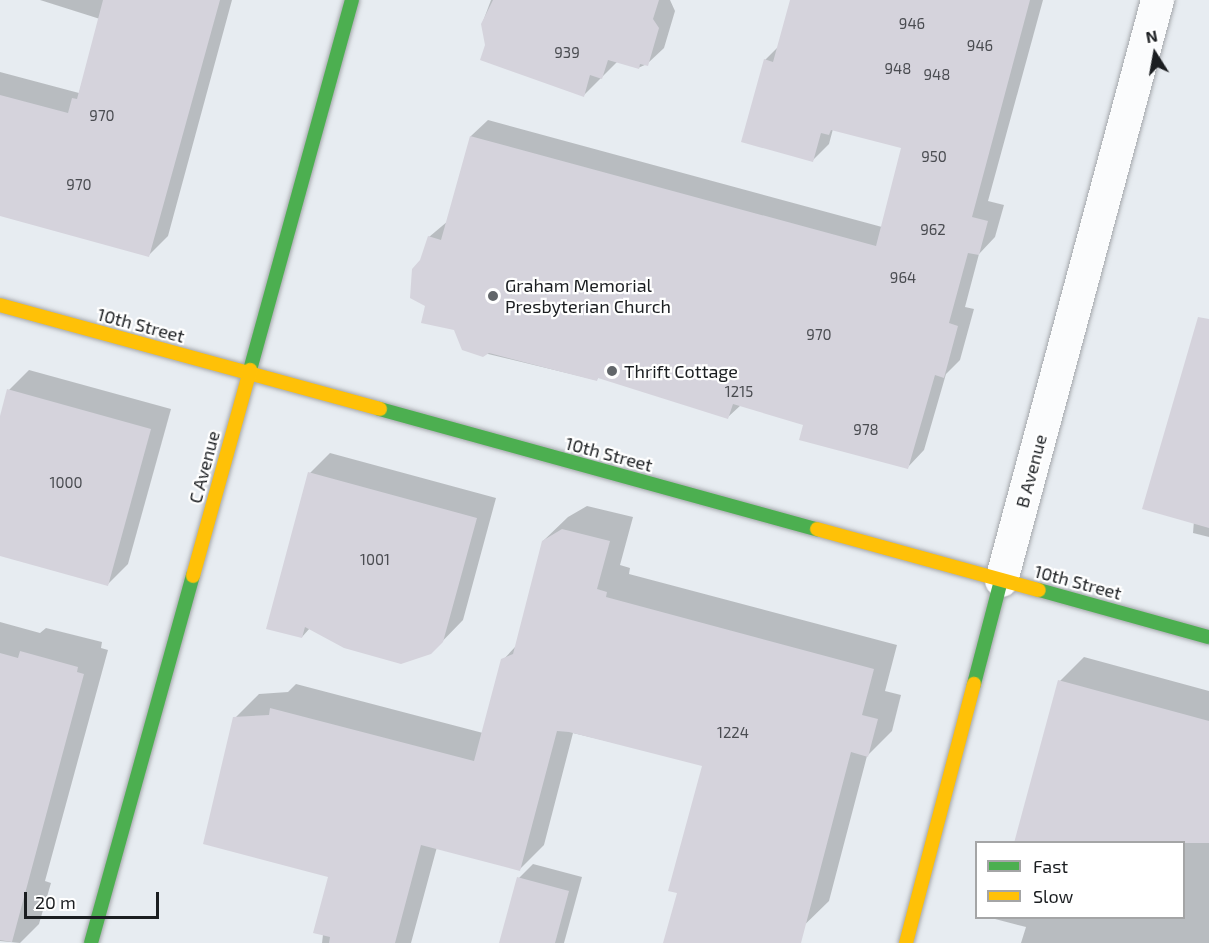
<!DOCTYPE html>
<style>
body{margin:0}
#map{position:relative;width:1209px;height:943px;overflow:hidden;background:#e7ecf1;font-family:"Exo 2",sans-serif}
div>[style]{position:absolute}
.shadow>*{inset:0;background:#0003}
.building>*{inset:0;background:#d5d3dc}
.roads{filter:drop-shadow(0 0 2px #a4a7ab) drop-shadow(0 0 2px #a4a7ab)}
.street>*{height:33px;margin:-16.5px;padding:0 16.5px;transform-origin:16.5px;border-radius:16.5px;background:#fbfcfd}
.fast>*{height:14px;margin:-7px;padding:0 7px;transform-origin:7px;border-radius:7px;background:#4caf50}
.slow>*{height:14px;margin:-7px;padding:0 7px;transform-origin:7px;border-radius:7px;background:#ffc107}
.dots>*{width:16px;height:16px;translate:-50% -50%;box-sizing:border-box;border:3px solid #fff;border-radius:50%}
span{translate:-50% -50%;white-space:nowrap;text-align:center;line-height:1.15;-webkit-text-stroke:4.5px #fff;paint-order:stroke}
.number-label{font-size:15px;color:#4a4c51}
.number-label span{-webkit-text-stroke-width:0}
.poi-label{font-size:18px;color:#1b1e21}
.left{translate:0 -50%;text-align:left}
.street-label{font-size:18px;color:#1b1e21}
.legend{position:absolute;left:975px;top:841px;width:210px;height:78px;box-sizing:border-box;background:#fff;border:2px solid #a4a5a6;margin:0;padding:8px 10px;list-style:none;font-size:18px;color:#1b1e21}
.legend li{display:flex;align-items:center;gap:12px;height:30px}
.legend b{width:30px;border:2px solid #a4a5a6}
.north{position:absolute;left:1125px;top:24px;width:60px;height:60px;-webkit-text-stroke:4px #fff;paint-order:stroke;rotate:349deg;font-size:16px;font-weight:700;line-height:24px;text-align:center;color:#1b1e21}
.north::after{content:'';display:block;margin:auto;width:21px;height:27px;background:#1b1e21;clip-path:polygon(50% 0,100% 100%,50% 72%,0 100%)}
.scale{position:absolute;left:24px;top:892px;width:135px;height:27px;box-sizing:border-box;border:3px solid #1b1e21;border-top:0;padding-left:8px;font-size:18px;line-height:21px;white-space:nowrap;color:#1b1e21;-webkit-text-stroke:4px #fff;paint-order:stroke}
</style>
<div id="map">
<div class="shadow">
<i style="clip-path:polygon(40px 0,232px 0,168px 236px,149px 255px,0 215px,0 72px,79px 93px,100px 19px)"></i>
<i style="clip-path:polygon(491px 0,670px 0,675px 11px,664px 48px,647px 64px,638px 68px,618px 61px,584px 95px,487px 45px,482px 24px)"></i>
<i style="clip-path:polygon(791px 0,1043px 0,988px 201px,1004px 205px,995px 237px,979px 254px,965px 307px,974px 309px,960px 360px,946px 374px,924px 450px,908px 467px,805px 424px,741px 405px,728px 417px,599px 377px,596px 380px,463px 348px,455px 329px,427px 305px,422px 261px,429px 237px,448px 221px,471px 136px,488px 120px,882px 227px,903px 147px,833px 129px,829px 144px,812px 161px,765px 60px,778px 47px)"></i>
<i style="clip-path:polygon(1209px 333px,1209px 537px,1193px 533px)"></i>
<i style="clip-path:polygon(29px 370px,171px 409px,128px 564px,108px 584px,0 554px,0 422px,9px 390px)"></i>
<i style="clip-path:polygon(330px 453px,496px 498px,463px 620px,431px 653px,310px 628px,302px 637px,310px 473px)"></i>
<i style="clip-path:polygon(587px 506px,633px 517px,620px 565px,630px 568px,629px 574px,897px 645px,885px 691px,901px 695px,892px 731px,867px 756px,829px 901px,786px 943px,669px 943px,704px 764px,573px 733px,544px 845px,520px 869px,437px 847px,411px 943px,322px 943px,330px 876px,235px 718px,259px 694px,288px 692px,296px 684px,483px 733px,503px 660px,516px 646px,543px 541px,568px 517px)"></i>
<i style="clip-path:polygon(0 622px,40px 633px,46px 628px,102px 642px,101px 648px,108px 650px,45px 881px,51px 883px,39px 924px,20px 943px,0 941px)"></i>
<i style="clip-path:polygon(1084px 657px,1209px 691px,1209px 943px,1021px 943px,1026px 927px,995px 919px,1184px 918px,1184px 842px,1060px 681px)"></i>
<i style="clip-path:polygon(533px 864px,582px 877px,564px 943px,500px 943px,519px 878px)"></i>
</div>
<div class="building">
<i style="clip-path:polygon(103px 0,220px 0,149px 257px,0 216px,0 95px,68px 113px,72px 98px,77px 99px)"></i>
<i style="clip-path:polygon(493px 0,659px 0,653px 19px,659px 28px,648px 66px,640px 64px,639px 69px,608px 60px,602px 79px,590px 75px,584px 97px,480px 60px,485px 45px,481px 24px)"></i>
<i style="clip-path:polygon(790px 0,1030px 0,972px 217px,988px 221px,979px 255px,968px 253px,949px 323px,958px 326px,944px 378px,935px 375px,908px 469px,799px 440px,803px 425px,733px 404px,728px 419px,598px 378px,597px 381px,489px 353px,483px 357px,462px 350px,454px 330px,421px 323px,425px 306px,410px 298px,412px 269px,420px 260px,428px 236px,441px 240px,470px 136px,876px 246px,901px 148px,831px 130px,829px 135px,821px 133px,813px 162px,741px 142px,764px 59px,773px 62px)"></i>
<i style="clip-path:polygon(1198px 317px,1209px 319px,1209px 528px,1142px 509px)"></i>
<i style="clip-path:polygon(7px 389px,151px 429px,108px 586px,0 556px,0 416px)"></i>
<i style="clip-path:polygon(308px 472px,477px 518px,443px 642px,431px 654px,401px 664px,344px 648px,305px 627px,302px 638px,266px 629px)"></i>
<i style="clip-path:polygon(562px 529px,610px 541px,597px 589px,607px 592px,606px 597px,874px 669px,862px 715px,878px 719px,868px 757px,851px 752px,801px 943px,663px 943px,677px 893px,668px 891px,702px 766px,569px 732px,557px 731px,520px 871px,421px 845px,395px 943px,329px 943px,330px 937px,313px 933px,328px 877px,203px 844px,233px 717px,269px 715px,270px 708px,474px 761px,501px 659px,513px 654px,542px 541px)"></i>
<i style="clip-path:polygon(20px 651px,78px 667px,77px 672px,84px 674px,12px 942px,0 940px,0 653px,18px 658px)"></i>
<i style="clip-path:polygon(1058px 680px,1209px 721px,1209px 843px,1014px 843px)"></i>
<i style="clip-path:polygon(517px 877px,569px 891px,555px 943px,499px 943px)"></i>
</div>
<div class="roads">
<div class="street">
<i style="left:1001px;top:580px;width:601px;rotate:-74.95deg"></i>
</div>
<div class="fast">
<i style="left:250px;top:370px;width:384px;rotate:-74.6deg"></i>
<i style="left:380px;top:409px;width:453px;rotate:15.4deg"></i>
<i style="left:1039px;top:590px;width:176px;rotate:15.5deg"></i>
<i style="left:974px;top:684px;width:107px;rotate:-75.4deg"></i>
<i style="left:91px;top:943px;width:381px;rotate:-74.5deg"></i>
</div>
<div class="slow">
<i style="left:0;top:305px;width:394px;rotate:15.3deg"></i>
<i style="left:817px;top:529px;width:230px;rotate:15.4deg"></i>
<i style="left:193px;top:576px;width:214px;rotate:-74.5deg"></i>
<i style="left:906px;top:943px;width:268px;rotate:-75.3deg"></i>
</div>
</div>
<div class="dots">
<i style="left:493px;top:296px;background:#62666a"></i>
<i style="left:612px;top:371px;background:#62666a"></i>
</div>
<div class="number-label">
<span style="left:912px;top:24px">946</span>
<span style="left:980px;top:46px">946</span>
<span style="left:567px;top:53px">939</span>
<span style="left:898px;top:69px">948</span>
<span style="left:937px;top:75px">948</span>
<span style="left:102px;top:116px">970</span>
<span style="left:934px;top:157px">950</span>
<span style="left:79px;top:185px">970</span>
<span style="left:933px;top:230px">962</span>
<span style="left:903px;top:278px">964</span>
<span style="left:819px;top:335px">970</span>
<span style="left:739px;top:392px">1215</span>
<span style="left:866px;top:430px">978</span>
<span style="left:66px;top:483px">1000</span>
<span style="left:375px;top:560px">1001</span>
<span style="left:733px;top:733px">1224</span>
</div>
<div class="poi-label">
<span class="left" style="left:505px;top:296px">Graham Memorial<br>Presbyterian Church</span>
<span class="left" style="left:624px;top:371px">Thrift Cottage</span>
</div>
<div class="street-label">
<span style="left:141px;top:325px;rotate:15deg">10th Street</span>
<span style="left:609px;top:454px;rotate:15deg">10th Street</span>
<span style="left:204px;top:467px;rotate:-75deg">C Avenue</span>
<span style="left:1031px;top:471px;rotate:-75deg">B Avenue</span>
<span style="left:1078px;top:582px;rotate:15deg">10th Street</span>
</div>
<ul class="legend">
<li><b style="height:8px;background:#4caf50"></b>Fast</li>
<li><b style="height:8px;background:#ffc107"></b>Slow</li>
</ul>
<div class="north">N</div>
<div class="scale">20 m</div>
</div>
